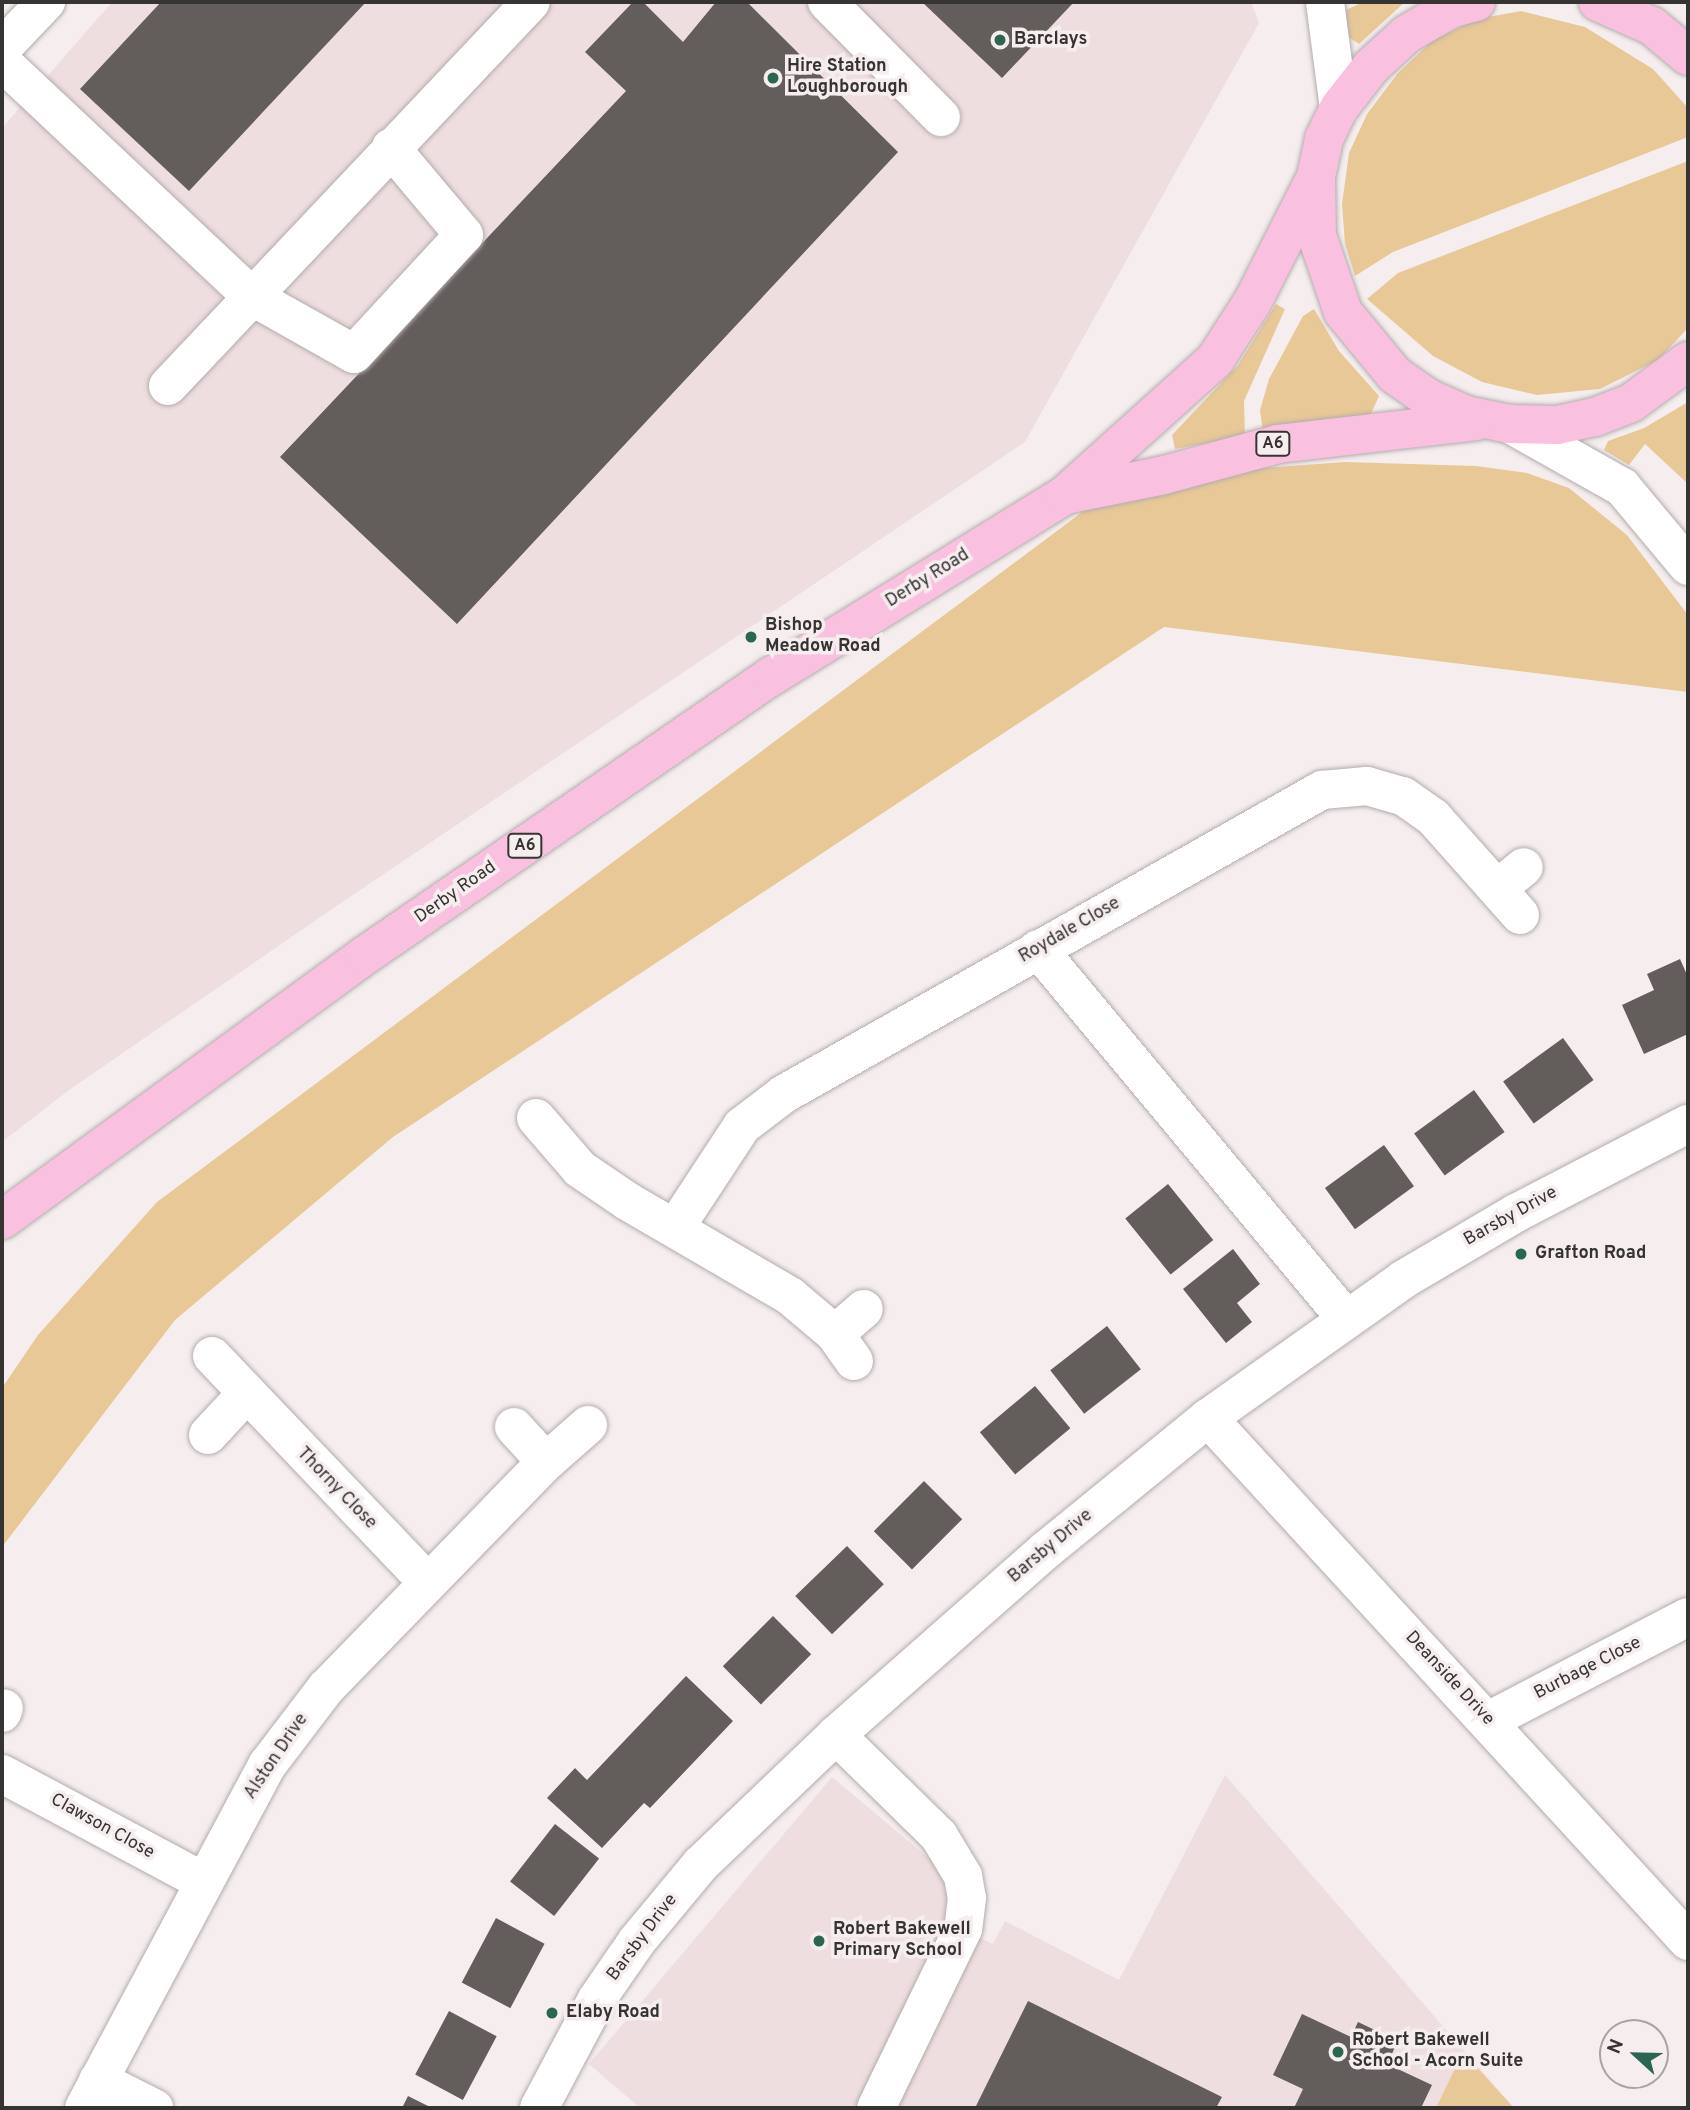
<!DOCTYPE html>
<style>
body{margin:0}
#map{position:relative;width:1690px;height:2110px;overflow:hidden;background:#f6eeee;font-family:Overpass,sans-serif}
div>[style]{position:absolute}
.built>*{inset:0;background:#efdedf}
.green>*{inset:0;background:#e9c898}
.building>*{inset:0;background:#635d5b;transform-origin:0 0}
.roads{filter:drop-shadow(0 0 2px #b4acac) drop-shadow(0 0 2px #b4acac)}
.minor>*{height:38px;margin:-19px;padding:0 19px;transform-origin:19px;border-radius:19px;background:#fff}
.highway>*{height:38px;margin:-19px;padding:0 19px;transform-origin:19px;border-radius:19px;background:#f9c0e0}
.dots>*{width:19px;height:19px;translate:-50% -50%;box-sizing:border-box;border:4px solid #f6eeee;border-radius:50%}
span{translate:-50% -50%;white-space:nowrap;text-align:center;line-height:1.15;-webkit-text-stroke:7px #f6eeee;paint-order:stroke}
.shield-label span{padding:2px 5px;background:#f6eeee;border:2px solid;border-radius:5px;-webkit-text-stroke-width:0}
.shield-label{font-size:16px;color:#363333;font-weight:700}
.poi-label{font-size:18px;color:#363333;font-weight:700}
.left{translate:0 -50%;text-align:left}
.street-label{font-size:18px;color:#363333}
.frame{position:absolute;inset:0;border:4px solid #363333;pointer-events:none}
.north{position:absolute;left:1599px;top:2019px;width:70px;height:70px;box-sizing:border-box;background:#f6eeee;border:2px solid #a9a3a3;border-radius:50%;rotate:292deg;font-size:19px;font-weight:700;line-height:28px;text-align:center;color:#363333}
.north::after{content:'';display:block;margin:auto;width:24px;height:32px;background:#2a6651;clip-path:polygon(50% 0,100% 100%,50% 72%,0 100%)}
</style>
<div id="map">
<div class="built">
<i style="clip-path:polygon(112px 2px,1251px 2px,1259px 23px,1025px 442px,338px 905px,69px 1090px,2px 1142px,2px 128px)"></i>
<i style="clip-path:polygon(1225px 1775px,1514px 2108px,640px 2108px,589px 2064px,832px 1777px,943px 1870px,968px 1962px,980px 1938px,993px 1944px,1005px 1921px,1119px 1980px)"></i>
</div>
<div class="green">
<i style="clip-path:polygon(1363px 2px,1405px 2px,1359px 44px,1347px 36px,1346px 10px)"></i>
<i style="clip-path:polygon(1521px 11px,1585px 27px,1653px 69px,1688px 108px,1688px 137px,1393px 252px,1355px 276px,1345px 244px,1342px 204px,1349px 153px,1367px 114px,1398px 73px,1432px 41px,1477px 19px)"></i>
<i style="clip-path:polygon(1688px 161px,1688px 328px,1658px 360px,1600px 389px,1537px 395px,1482px 382px,1433px 356px,1367px 299px,1398px 273px)"></i>
<i style="clip-path:polygon(1276px 304px,1285px 309px,1244px 401px,1245px 436px,1175px 449px,1172px 435px,1238px 365px)"></i>
<i style="clip-path:polygon(1314px 309px,1339px 351px,1379px 396px,1369px 418px,1263px 432px,1260px 410px,1269px 379px,1303px 316px)"></i>
<i style="clip-path:polygon(1688px 402px,1688px 484px,1645px 444px,1629px 465px,1604px 450px,1608px 441px,1644px 428px)"></i>
<i style="clip-path:polygon(1345px 462px,1476px 466px,1527px 473px,1569px 488px,1627px 535px,1688px 615px,1688px 692px,1164px 627px,393px 1137px,175px 1320px,2px 1547px,2px 1388px,38px 1335px,157px 1202px,1081px 513px,1079px 509px,1248px 469px)"></i>
<i style="clip-path:polygon(1463px 2052px,1514px 2108px,1436px 2108px)"></i>
</div>
<div class="building">
<i style="clip-path:polygon(161px 2px,366px 2px,189px 191px,80px 89px)"></i>
<i style="clip-path:polygon(633px 2px,643px 2px,683px 42px,716px 2px,747px 2px,898px 152px,457px 624px,280px 457px,626px 91px,585px 52px)"></i>
<i style="clip-path:polygon(922px 2px,1074px 2px,1002px 78px)"></i>
<i style="clip-path:polygon(1680px 959px,1688px 977px,1688px 1034px,1644px 1054px,1622px 1005px,1654px 990px,1647px 974px)"></i>
<i style="left:1563px;top:1038px;width:52px;height:74px;rotate:54deg"></i>
<i style="left:1474px;top:1090px;width:52px;height:74px;rotate:54deg"></i>
<i style="left:1384px;top:1145px;width:51px;height:73px;rotate:54deg"></i>
<i style="left:1168px;top:1184px;width:72px;height:55px;rotate:51deg"></i>
<i style="clip-path:polygon(1233px 1249px,1260px 1284px,1237px 1303px,1252px 1322px,1226px 1343px,1183px 1289px)"></i>
<i style="left:1107px;top:1326px;width:55px;height:72px;rotate:52deg"></i>
<i style="left:1035px;top:1386px;width:55px;height:72px;rotate:50deg"></i>
<i style="left:924px;top:1481px;width:54px;height:71px;rotate:45deg"></i>
<i style="left:847px;top:1546px;width:53px;height:72px;rotate:46deg"></i>
<i style="left:773px;top:1616px;width:54px;height:71px;rotate:45deg"></i>
<i style="clip-path:polygon(686px 1676px,733px 1721px,650px 1808px,644px 1803px,602px 1848px,547px 1798px,575px 1768px,587px 1780px)"></i>
<i style="left:555px;top:1824px;width:56px;height:73px;rotate:38deg"></i>
<i style="left:496px;top:1918px;width:55px;height:73px;rotate:28deg"></i>
<i style="clip-path:polygon(1028px 2001px,1222px 2097px,1216px 2108px,975px 2108px)"></i>
<i style="left:449px;top:2011px;width:54px;height:72px;rotate:28deg"></i>
<i style="clip-path:polygon(1302px 2014px,1351px 2037px,1358px 2022px,1398px 2041px,1387px 2064px,1432px 2085px,1421px 2108px,1294px 2108px,1303px 2089px,1273px 2075px)"></i>
<i style="clip-path:polygon(408px 2096px,432px 2108px,402px 2108px)"></i>
</div>
<div class="roads">
<div class="minor">
<i style="left:827px;top:2px;width:162px;rotate:45.3deg"></i>
<i style="left:1325px;top:2px;width:107px;rotate:82.5deg"></i>
<i style="left:2px;top:48px;width:64px;rotate:-46.3deg"></i>
<i style="left:2px;top:62px;width:342px;rotate:43.2deg"></i>
<i style="left:251px;top:296px;width:118px;rotate:29.4deg"></i>
<i style="left:354px;top:354px;width:162px;rotate:-47.3deg"></i>
<i style="left:464px;top:235px;width:114px;rotate:-130deg"></i>
<i style="left:168px;top:386px;width:528px;rotate:-46.61deg"></i>
<i style="left:1510px;top:424px;width:129px;rotate:29.4deg"></i>
<i style="left:1622px;top:487px;width:103px;rotate:50.1deg"></i>
<i style="left:1498px;top:888px;width:33px;rotate:-39deg"></i>
<i style="left:1038px;top:949px;width:480px;rotate:50.2deg"></i>
<i style="left:536px;top:1118px;width:67px;rotate:49.2deg"></i>
<i style="left:580px;top:1169px;width:57px;rotate:34.2deg"></i>
<i style="left:627px;top:1201px;width:189px;rotate:30.2deg"></i>
<i style="left:790px;top:1296px;width:59px;rotate:40.2deg"></i>
<i style="left:835px;top:1334px;width:33px;rotate:55deg"></i>
<i style="left:675px;top:1228px;width:122px;rotate:-56.7deg"></i>
<i style="left:742px;top:1126px;width:53px;rotate:-37.3deg"></i>
<i style="left:784px;top:1094px;width:618px;rotate:-29.47deg"></i>
<i style="left:1322px;top:790px;width:45px;rotate:-5.1deg"></i>
<i style="left:1367px;top:786px;width:37px;rotate:16deg"></i>
<i style="left:1403px;top:796px;width:37px;rotate:35deg"></i>
<i style="left:1433px;top:817px;width:131px;rotate:48.4deg"></i>
<i style="left:835px;top:1334px;width:38px;rotate:-41deg"></i>
<i style="left:212px;top:1356px;width:313px;rotate:46.4deg"></i>
<i style="left:1208px;top:1418px;width:710px;rotate:47.45deg"></i>
<i style="left:514px;top:1427px;width:47px;rotate:47.6deg"></i>
<i style="left:208px;top:1435px;width:54px;rotate:-47.2deg"></i>
<i style="left:2px;top:1713px;width:5px;rotate:-68deg"></i>
<i style="left:1488px;top:1721px;width:225px;rotate:-27.5deg"></i>
<i style="left:836px;top:1735px;width:144px;rotate:44.4deg"></i>
<i style="left:939px;top:1836px;width:47px;rotate:59deg"></i>
<i style="left:963px;top:1876px;width:22px;rotate:80deg"></i>
<i style="left:967px;top:1898px;width:31px;rotate:97deg"></i>
<i style="left:963px;top:1929px;width:199px;rotate:115.9deg"></i>
<i style="left:2px;top:1774px;width:227px;rotate:28.1deg"></i>
<i style="left:98px;top:2080px;width:63px;rotate:26.6deg"></i>
<i style="left:84px;top:2108px;width:390px;rotate:-61.9deg"></i>
<i style="left:268px;top:1764px;width:96px;rotate:-52.7deg"></i>
<i style="left:326px;top:1688px;width:315px;rotate:-45.8deg"></i>
<i style="left:546px;top:1462px;width:56px;rotate:-41.4deg"></i>
<i style="left:539px;top:2108px;width:123px;rotate:-62deg"></i>
<i style="left:597px;top:1999px;width:70px;rotate:-55.4deg"></i>
<i style="left:637px;top:1941px;width:100px;rotate:-50.3deg"></i>
<i style="left:701px;top:1864px;width:187px;rotate:-43.7deg"></i>
<i style="left:836px;top:1735px;width:280px;rotate:-41.4deg"></i>
<i style="left:1046px;top:1550px;width:209px;rotate:-39.2deg"></i>
<i style="left:1208px;top:1418px;width:240px;rotate:-35.3deg"></i>
<i style="left:1404px;top:1279px;width:130px;rotate:-30.5deg"></i>
<i style="left:1516px;top:1213px;width:194px;rotate:-27.4deg"></i>
</div>
<div class="highway">
<i style="left:1476px;top:2px;width:27px;rotate:165deg"></i>
<i style="left:1450px;top:9px;width:50px;rotate:149.8deg"></i>
<i style="left:1407px;top:34px;width:49px;rotate:137.5deg"></i>
<i style="left:1371px;top:67px;width:52px;rotate:128deg"></i>
<i style="left:1339px;top:108px;width:34px;rotate:116deg"></i>
<i style="left:1324px;top:139px;width:39px;rotate:102deg"></i>
<i style="left:1316px;top:177px;width:59px;rotate:89deg"></i>
<i style="left:1317px;top:236px;width:80px;rotate:71.1deg"></i>
<i style="left:1343px;top:312px;width:82px;rotate:50.5deg"></i>
<i style="left:1395px;top:375px;width:40px;rotate:34.9deg"></i>
<i style="left:1428px;top:398px;width:42px;rotate:24.1deg"></i>
<i style="left:1466px;top:415px;width:45px;rotate:11.6deg"></i>
<i style="left:1510px;top:424px;width:47px;rotate:1.2deg"></i>
<i style="left:1557px;top:425px;width:39px;rotate:-12deg"></i>
<i style="left:1595px;top:417px;width:39px;rotate:-21deg"></i>
<i style="left:1631px;top:403px;width:71px;rotate:-36.4deg"></i>
<i style="left:1598px;top:2px;width:59px;rotate:24deg"></i>
<i style="left:1652px;top:26px;width:47px;rotate:39.8deg"></i>
<i style="left:1066px;top:495px;width:100px;rotate:-11.5deg"></i>
<i style="left:1164px;top:475px;width:118px;rotate:-15.2deg"></i>
<i style="left:1278px;top:444px;width:200px;rotate:-6.6deg"></i>
<i style="left:2px;top:1220px;width:448px;rotate:-36.1deg"></i>
<i style="left:364px;top:956px;width:495px;rotate:-34.5deg"></i>
<i style="left:772px;top:676px;width:344px;rotate:-31.7deg"></i>
<i style="left:1065px;top:495px;width:202px;rotate:-42deg"></i>
<i style="left:1215px;top:360px;width:70px;rotate:-57.2deg"></i>
<i style="left:1253px;top:301px;width:139px;rotate:-63.1deg"></i>
</div>
</div>
<div class="dots">
<i style="left:1000px;top:40px;background:#2a6651"></i>
<i style="left:773px;top:78px;background:#2a6651"></i>
<i style="left:751px;top:637px;background:#2a6651"></i>
<i style="left:1521px;top:1254px;background:#2a6651"></i>
<i style="left:819px;top:1941px;background:#2a6651"></i>
<i style="left:552px;top:2013px;background:#2a6651"></i>
<i style="left:1338px;top:2052px;background:#2a6651"></i>
</div>
<div class="shield-label">
<span style="left:1273px;top:444px">A6</span>
<span style="left:525px;top:846px">A6</span>
</div>
<div class="poi-label">
<span class="left" style="left:1014px;top:40px">Barclays</span>
<span class="left" style="left:787px;top:78px">Hire Station<br>Loughborough</span>
<span class="left" style="left:765px;top:637px">Bishop<br>Meadow Road</span>
<span class="left" style="left:1535px;top:1254px">Grafton Road</span>
<span class="left" style="left:833px;top:1941px">Robert Bakewell<br>Primary School</span>
<span class="left" style="left:566px;top:2013px">Elaby Road</span>
<span class="left" style="left:1352px;top:2052px">Robert Bakewell<br>School - Acorn Suite</span>
</div>
<div class="street-label">
<span style="left:928px;top:579px;rotate:-32deg">Derby Road</span>
<span style="left:456px;top:893px;rotate:-35deg">Derby Road</span>
<span style="left:1070px;top:931px;rotate:-30deg">Roydale Close</span>
<span style="left:1511px;top:1217px;rotate:-29deg">Barsby Drive</span>
<span style="left:336px;top:1489px;rotate:46deg">Thorny Close</span>
<span style="left:1051px;top:1547px;rotate:-40deg">Barsby Drive</span>
<span style="left:1588px;top:1669px;rotate:-27deg">Burbage Close</span>
<span style="left:1449px;top:1679px;rotate:47deg">Deanside Drive</span>
<span style="left:277px;top:1757px;rotate:-56deg">Alston Drive</span>
<span style="left:102px;top:1827px;rotate:29deg">Clawson Close</span>
<span style="left:643px;top:1938px;rotate:-53deg">Barsby Drive</span>
</div>
<div class="frame"></div>
<div class="north">N</div>
</div>
